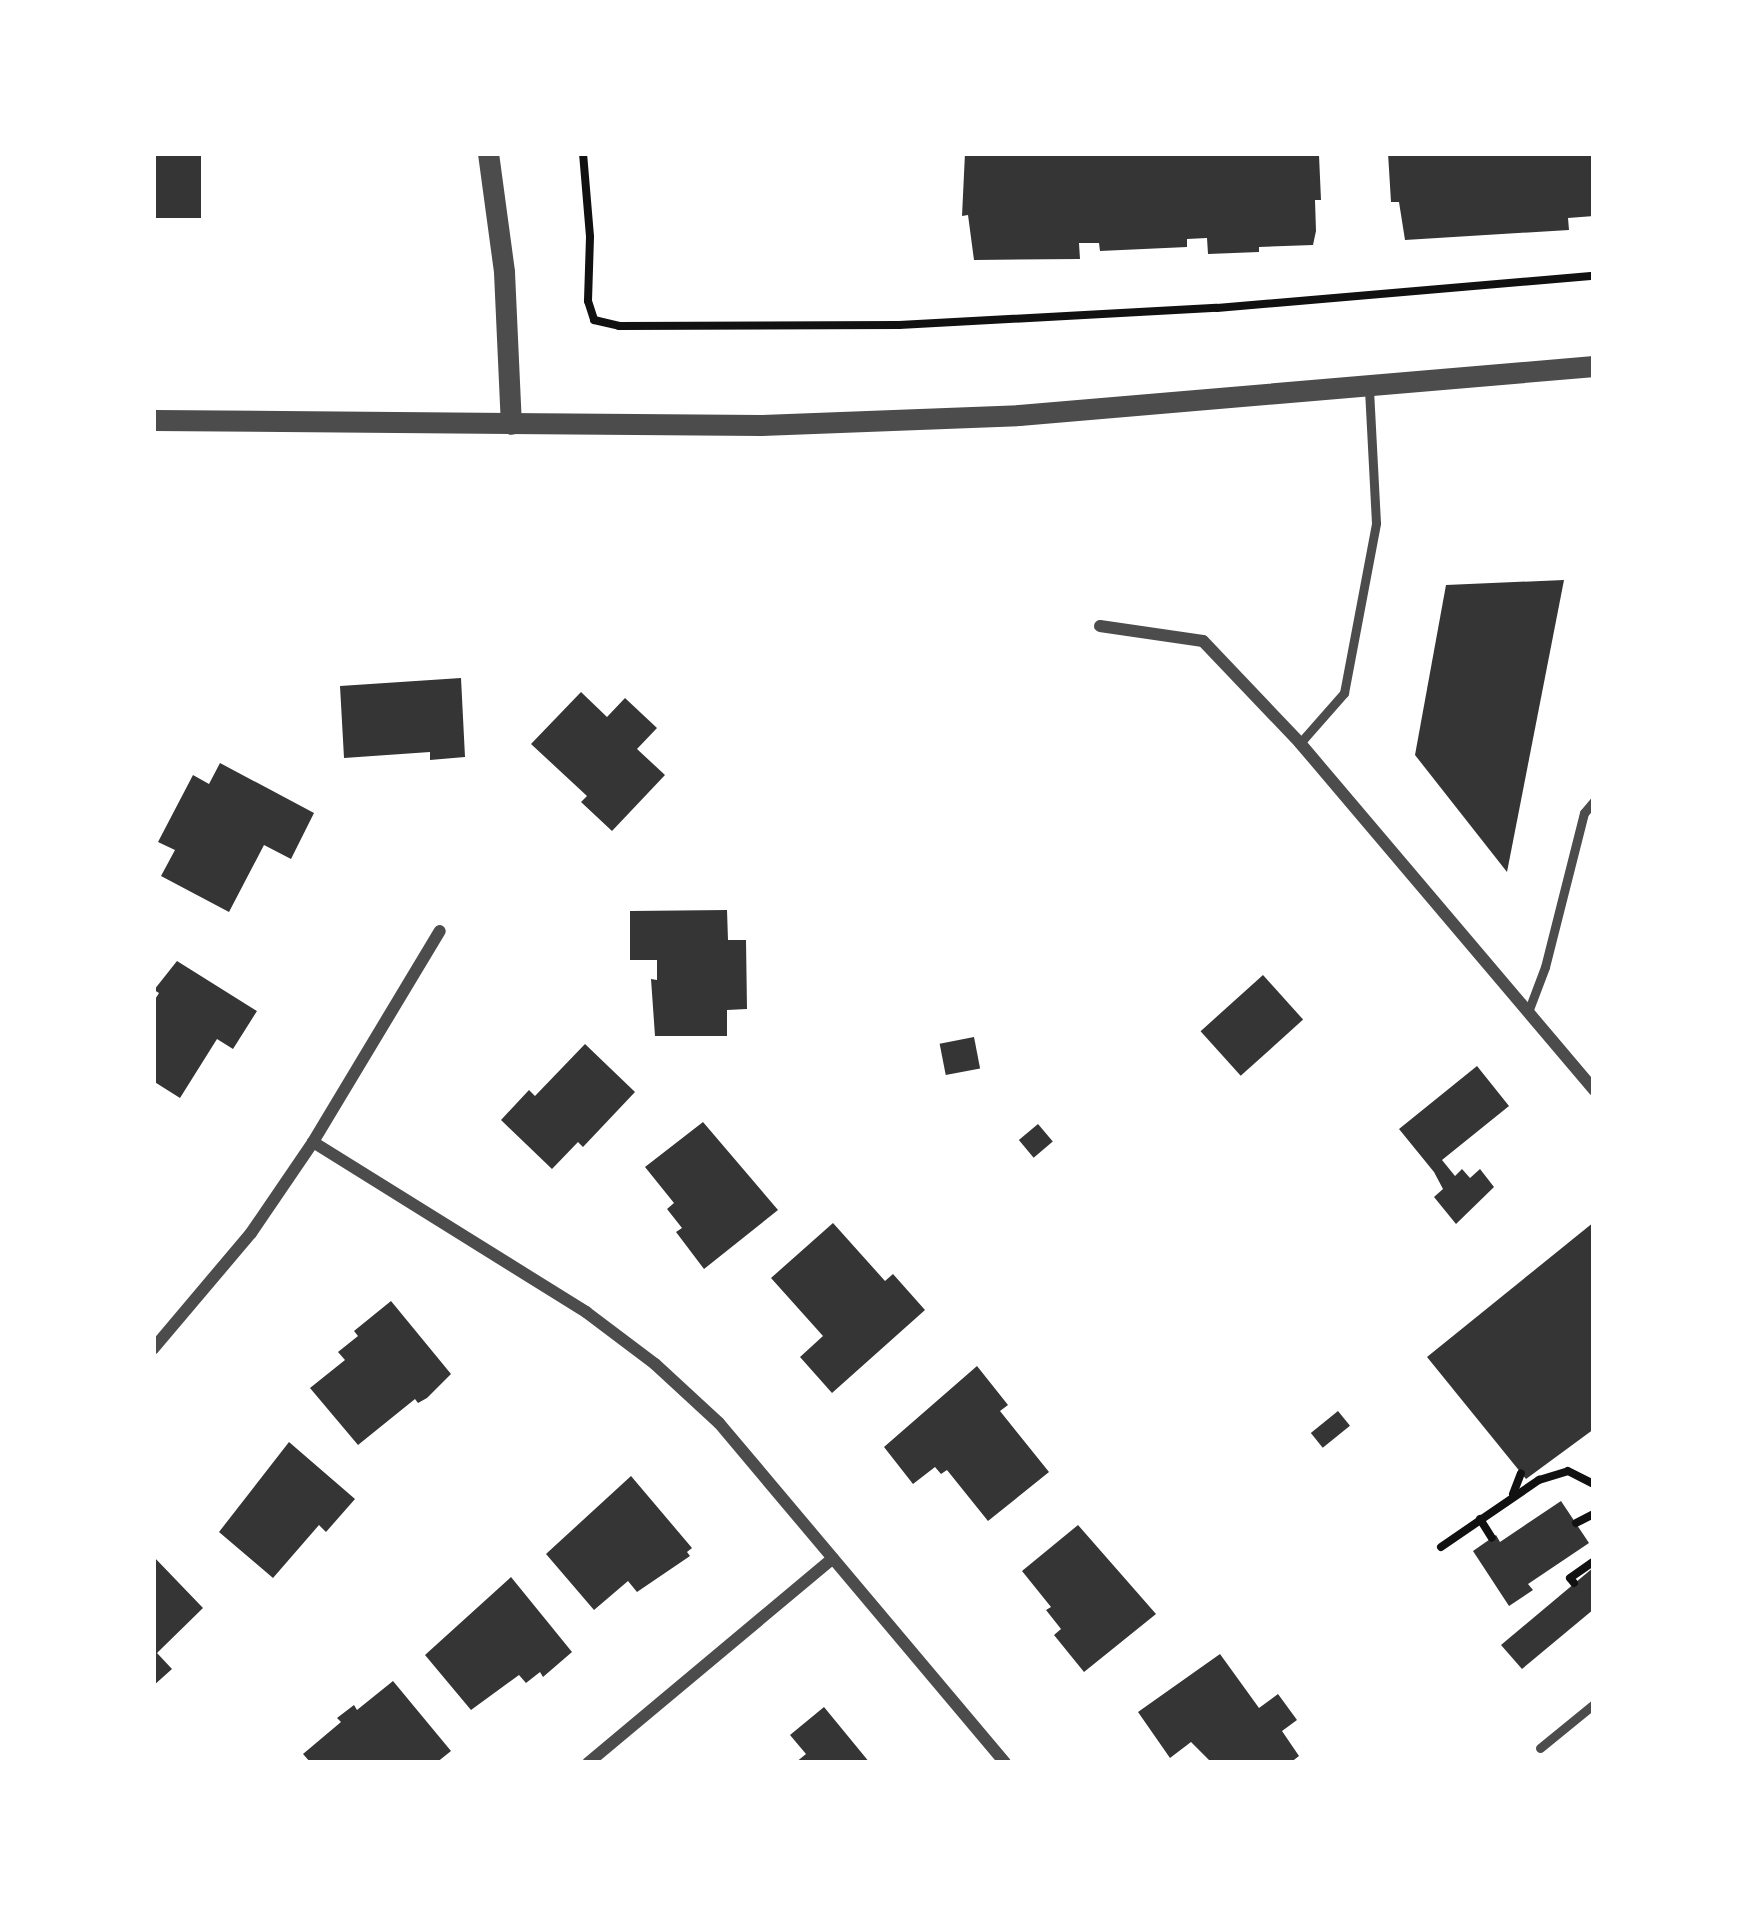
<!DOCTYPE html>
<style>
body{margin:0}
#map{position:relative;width:1747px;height:1916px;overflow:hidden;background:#fff;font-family:"PT Sans",sans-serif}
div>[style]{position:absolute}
.building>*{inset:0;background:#353535;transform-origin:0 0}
.path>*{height:8px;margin:-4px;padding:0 4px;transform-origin:4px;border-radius:4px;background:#111}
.service>*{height:9px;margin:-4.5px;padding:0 4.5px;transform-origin:4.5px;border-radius:4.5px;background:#4c4c4c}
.minor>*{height:12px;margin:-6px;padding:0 6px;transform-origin:6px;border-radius:6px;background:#4c4c4c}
.tertiary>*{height:21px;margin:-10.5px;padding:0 10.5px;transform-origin:10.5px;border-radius:10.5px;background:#4c4c4c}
span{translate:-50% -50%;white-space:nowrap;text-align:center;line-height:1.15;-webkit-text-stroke:12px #fff;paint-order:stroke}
.frame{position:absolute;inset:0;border:156px solid #fff;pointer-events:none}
</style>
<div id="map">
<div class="building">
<i style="left:153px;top:153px;width:48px;height:65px"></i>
<i style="clip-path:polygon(965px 153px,1313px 153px,1319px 155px,1321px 200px,1315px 200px,1316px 231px,1313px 245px,1259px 247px,1259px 252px,1208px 254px,1207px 238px,1187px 239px,1187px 247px,1100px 251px,1099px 243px,1079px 243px,1080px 259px,974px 260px,968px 215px,962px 216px)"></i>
<i style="clip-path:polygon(1388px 153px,1594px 153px,1594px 216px,1568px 218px,1569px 230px,1405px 240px,1399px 202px,1391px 202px)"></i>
<i style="clip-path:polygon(1564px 580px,1507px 872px,1415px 755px,1446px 585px)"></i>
<i style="clip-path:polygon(461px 678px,465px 757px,430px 760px,430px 752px,344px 758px,340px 686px)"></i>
<i style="clip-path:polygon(581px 692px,607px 717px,625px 698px,657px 728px,637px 749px,665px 775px,612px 831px,581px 802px,587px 796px,531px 744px)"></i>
<i style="clip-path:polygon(220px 763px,314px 813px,291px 859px,264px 845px,229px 912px,161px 876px,175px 850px,158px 842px,193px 775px,209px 784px)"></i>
<i style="clip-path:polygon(727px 910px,728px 940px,746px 940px,747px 1009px,727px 1010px,727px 1036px,655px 1036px,651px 979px,657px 980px,657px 960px,630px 960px,630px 911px)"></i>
<i style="clip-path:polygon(177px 961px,257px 1011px,233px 1049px,217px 1039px,180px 1098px,153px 1081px,154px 1001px,159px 993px,154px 990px)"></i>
<i style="left:1263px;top:975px;width:60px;height:84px;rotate:48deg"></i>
<i style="left:974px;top:1037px;width:32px;height:35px;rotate:79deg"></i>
<i style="clip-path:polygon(585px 1044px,635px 1092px,583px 1147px,578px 1142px,552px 1169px,501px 1120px,529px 1090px,535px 1096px)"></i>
<i style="clip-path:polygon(1477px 1066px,1509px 1106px,1442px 1160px,1455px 1176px,1462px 1169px,1470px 1178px,1480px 1169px,1494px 1187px,1456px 1224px,1434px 1197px,1443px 1189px,1434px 1172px,1399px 1129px)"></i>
<i style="clip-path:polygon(703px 1122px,778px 1210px,704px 1269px,676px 1232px,682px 1228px,667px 1209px,674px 1203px,645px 1167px)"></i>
<i style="left:1038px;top:1124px;width:23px;height:25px;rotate:50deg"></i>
<i style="clip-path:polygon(1594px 1222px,1594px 1429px,1526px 1479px,1427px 1357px)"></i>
<i style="clip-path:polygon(833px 1223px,885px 1281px,893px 1274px,925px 1310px,832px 1393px,800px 1357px,823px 1336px,771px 1278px)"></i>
<i style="clip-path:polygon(391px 1301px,451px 1374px,427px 1398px,418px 1403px,415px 1399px,358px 1445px,310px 1388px,345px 1360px,338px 1352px,358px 1336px,354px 1331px)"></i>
<i style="clip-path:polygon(977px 1366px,1008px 1405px,1000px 1411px,1049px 1472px,988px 1521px,947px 1470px,941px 1474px,935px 1467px,913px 1484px,884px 1447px)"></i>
<i style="left:1338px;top:1411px;width:19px;height:35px;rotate:51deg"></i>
<i style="clip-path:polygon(289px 1442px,355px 1499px,326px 1532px,319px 1525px,273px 1578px,219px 1532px)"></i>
<i style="clip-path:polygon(631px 1476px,692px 1548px,687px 1552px,690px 1556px,637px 1592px,628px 1581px,594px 1610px,546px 1554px)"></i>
<i style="clip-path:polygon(1561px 1501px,1589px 1543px,1528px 1584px,1533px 1590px,1509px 1606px,1473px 1551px,1496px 1535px,1500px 1542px)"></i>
<i style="clip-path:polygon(1078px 1525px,1156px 1614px,1084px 1672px,1054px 1635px,1061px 1629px,1046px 1610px,1051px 1607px,1022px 1571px)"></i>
<i style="clip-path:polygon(153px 1556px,203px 1608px,157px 1653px,172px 1669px,153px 1686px)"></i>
<i style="clip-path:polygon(1594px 1567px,1594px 1609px,1522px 1669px,1501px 1645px)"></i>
<i style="clip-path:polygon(511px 1577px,572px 1652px,543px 1677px,540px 1672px,526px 1683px,519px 1675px,471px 1710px,425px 1655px)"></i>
<i style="clip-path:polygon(1220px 1654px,1259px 1708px,1278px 1694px,1297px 1720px,1282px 1731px,1299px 1756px,1290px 1763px,1212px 1763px,1191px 1742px,1170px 1758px,1138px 1712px)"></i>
<i style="clip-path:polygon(393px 1681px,451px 1751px,436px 1763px,311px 1763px,303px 1754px,341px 1722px,337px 1718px,354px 1705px,357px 1710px)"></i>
<i style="clip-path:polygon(824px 1707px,870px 1763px,795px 1763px,806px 1754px,790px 1735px)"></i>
</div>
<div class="path">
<i style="left:583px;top:153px;width:84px;rotate:85.2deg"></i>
<i style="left:590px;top:237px;width:64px;rotate:91.8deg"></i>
<i style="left:588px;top:301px;width:20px;rotate:72deg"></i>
<i style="left:594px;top:320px;width:26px;rotate:13deg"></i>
<i style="left:619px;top:326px;width:280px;rotate:-0.2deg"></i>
<i style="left:899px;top:325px;width:318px;rotate:-3.1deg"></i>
<i style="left:1217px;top:308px;width:378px;rotate:-4.9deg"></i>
<i style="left:1513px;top:1494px;width:22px;rotate:-69deg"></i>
<i style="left:1480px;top:1519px;width:22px;rotate:58deg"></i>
<i style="left:1576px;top:1523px;width:20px;rotate:-27deg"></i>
<i style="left:1441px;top:1547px;width:119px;rotate:-34.4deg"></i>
<i style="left:1539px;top:1480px;width:30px;rotate:-17deg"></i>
<i style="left:1568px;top:1471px;width:29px;rotate:27deg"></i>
<i style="left:1574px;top:1583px;width:6px;rotate:-129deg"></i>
<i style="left:1570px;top:1578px;width:29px;rotate:-35deg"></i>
</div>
<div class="service">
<i style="left:1300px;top:743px;width:67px;rotate:-48.7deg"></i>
<i style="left:1344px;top:693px;width:173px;rotate:-79.3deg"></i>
<i style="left:1376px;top:523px;width:135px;rotate:-93deg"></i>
<i style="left:1528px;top:1012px;width:48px;rotate:-69.3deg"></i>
<i style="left:1545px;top:967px;width:159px;rotate:-75.8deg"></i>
<i style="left:1584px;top:813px;width:16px;rotate:-50deg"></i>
<i style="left:1540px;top:1748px;width:70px;rotate:-39.2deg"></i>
</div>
<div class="minor">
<i style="left:1100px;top:626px;width:104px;rotate:8.3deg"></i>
<i style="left:1203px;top:641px;width:141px;rotate:46.4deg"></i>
<i style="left:1300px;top:743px;width:455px;rotate:49.7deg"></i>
<i style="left:313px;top:1142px;width:322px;rotate:31.9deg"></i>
<i style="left:586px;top:1312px;width:86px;rotate:37deg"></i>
<i style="left:655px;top:1364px;width:87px;rotate:42.7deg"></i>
<i style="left:719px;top:1423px;width:444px;rotate:49.9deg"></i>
<i style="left:153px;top:1349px;width:152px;rotate:-49.8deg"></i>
<i style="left:251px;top:1233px;width:110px;rotate:-55.7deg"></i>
<i style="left:313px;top:1142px;width:246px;rotate:-59deg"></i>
<i style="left:588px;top:1763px;width:319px;rotate:-39.9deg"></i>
</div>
<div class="tertiary">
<i style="left:488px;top:153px;width:120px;rotate:82.3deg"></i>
<i style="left:504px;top:272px;width:152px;rotate:87.4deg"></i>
<i style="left:153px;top:420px;width:608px;rotate:0.47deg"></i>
<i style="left:761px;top:425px;width:258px;rotate:-2.2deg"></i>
<i style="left:1019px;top:415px;width:577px;rotate:-4.87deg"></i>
</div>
<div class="frame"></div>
</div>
